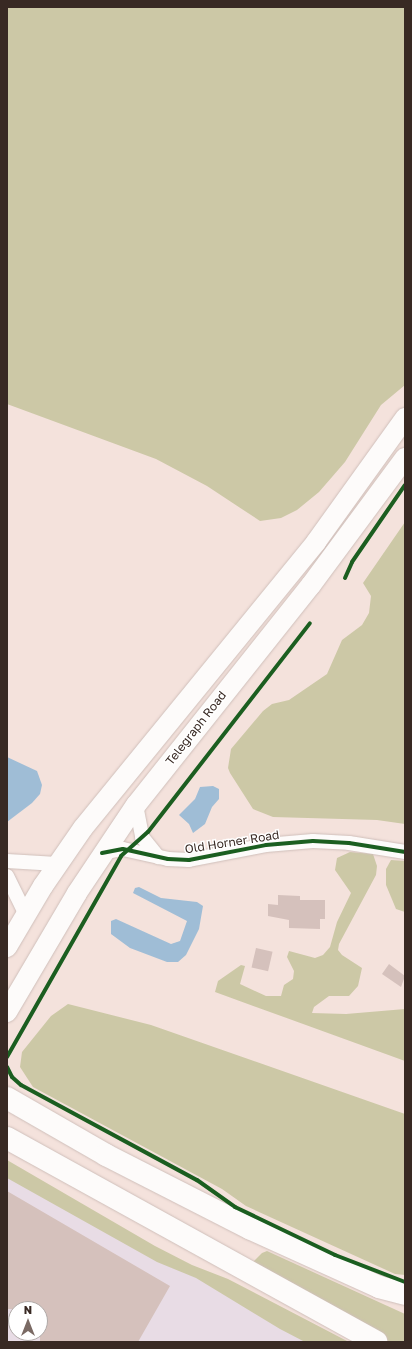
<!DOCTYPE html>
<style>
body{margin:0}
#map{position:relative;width:412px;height:1349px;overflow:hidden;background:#f4e2dc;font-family:"Golos Text",sans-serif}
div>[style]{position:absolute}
.commercial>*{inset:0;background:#e8dce5}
.forest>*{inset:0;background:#ccc8a6}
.water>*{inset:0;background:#9fbdd6}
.building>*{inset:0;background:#d5c1bc;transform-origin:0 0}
.roads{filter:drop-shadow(0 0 1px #cfbfba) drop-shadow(0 0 1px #cfbfba)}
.street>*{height:14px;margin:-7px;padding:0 7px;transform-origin:7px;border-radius:7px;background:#fdfbfa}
.secondary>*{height:20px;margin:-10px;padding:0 10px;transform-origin:10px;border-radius:10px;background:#fdfbfa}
.highway>*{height:22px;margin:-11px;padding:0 11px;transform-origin:11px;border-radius:11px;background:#fdfbfa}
.cycleway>*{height:4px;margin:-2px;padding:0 2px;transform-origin:2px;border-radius:2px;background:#1b5e20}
span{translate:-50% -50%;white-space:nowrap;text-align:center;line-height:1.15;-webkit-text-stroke:3px #fff;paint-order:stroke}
.street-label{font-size:12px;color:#382923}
.frame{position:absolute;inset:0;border:8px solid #382923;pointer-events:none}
.north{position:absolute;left:8px;top:1301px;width:40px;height:40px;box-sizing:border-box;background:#fff;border:1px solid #afa9a7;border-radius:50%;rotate:0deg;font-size:11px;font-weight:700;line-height:16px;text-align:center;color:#382923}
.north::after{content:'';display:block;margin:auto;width:14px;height:18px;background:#7a6a64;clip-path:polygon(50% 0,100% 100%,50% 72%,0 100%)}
</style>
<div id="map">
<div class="commercial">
<i style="clip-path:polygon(evenodd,7px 1176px,324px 1342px,7px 1342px,7px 1176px,16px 1309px,40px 1309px,40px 1333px,16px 1333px,16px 1309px)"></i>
</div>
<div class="forest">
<i style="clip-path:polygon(7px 7px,405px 7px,405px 385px,381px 405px,345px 462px,319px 492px,297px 510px,281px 518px,260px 521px,207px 486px,156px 459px,7px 404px)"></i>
<i style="clip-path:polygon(405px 522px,405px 824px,377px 820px,273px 817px,253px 809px,230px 773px,228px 768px,231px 749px,263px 711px,272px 704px,289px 700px,327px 674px,342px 640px,362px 625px,369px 613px,371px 596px,363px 583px)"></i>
<i style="clip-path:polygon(350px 852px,373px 854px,377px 866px,376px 875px,339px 944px,338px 950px,342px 955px,362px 968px,358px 986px,349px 996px,329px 996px,314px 1007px,312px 1013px,346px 1014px,405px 1009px,405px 1061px,215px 992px,218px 981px,241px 965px,245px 966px,240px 984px,266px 996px,281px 996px,284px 985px,293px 979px,294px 971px,287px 957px,289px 951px,315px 958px,323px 955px,330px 947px,337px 922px,351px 893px,335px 870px,337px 858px)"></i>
<i style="clip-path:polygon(391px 860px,405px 861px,405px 912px,396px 909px,386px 885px,386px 869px)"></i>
<i style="clip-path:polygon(68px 1004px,151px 1025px,405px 1114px,405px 1275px,395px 1274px,246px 1206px,222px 1189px,33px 1087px,20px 1067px,22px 1052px,51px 1016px)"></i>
<i style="clip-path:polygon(7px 1160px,155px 1246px,192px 1265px,228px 1279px,349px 1342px,305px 1342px,280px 1329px,196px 1278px,157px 1262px,7px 1178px)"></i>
<i style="clip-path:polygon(267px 1251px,405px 1314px,405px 1342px,390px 1342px,252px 1263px,262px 1253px)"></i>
</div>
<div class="water">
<i style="clip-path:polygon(7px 757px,37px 771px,42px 785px,40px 794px,32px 803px,7px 822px)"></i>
<i style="clip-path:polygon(213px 786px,219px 789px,219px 799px,212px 807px,205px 824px,193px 833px,189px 824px,179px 815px,195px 799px,200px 787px)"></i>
<i style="clip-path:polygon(139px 887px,161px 898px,197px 902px,203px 906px,199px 929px,186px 955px,178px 962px,167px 962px,130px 948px,111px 934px,111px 921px,116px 919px,171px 944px,180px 941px,187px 921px,133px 893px,135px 888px)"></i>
</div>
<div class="building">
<i style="clip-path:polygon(278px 895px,300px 896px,300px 900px,325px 900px,325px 919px,320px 919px,320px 929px,289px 928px,289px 920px,268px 916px,268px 904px,278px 905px)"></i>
<i style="left:256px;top:948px;width:17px;height:20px;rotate:13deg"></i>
<i style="clip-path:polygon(389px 964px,405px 976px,401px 987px,382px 974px)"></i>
<i style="clip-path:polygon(7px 1191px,170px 1286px,138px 1342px,40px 1342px,40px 1309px,7px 1309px)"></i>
</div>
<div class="roads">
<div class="street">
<i style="left:136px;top:805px;width:33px;rotate:79deg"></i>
<i style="left:142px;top:837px;width:26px;rotate:51deg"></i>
<i style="left:102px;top:853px;width:21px;rotate:-11deg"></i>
<i style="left:123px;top:849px;width:46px;rotate:12.5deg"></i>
<i style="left:168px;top:859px;width:21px;rotate:3deg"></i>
<i style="left:189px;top:860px;width:78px;rotate:-11deg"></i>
<i style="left:266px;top:845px;width:47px;rotate:-4.9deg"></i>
<i style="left:313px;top:841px;width:36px;rotate:3deg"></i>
<i style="left:349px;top:843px;width:57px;rotate:9.1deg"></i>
<i style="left:7px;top:861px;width:50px;rotate:3.4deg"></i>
<i style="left:7px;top:876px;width:43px;rotate:64deg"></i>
</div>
<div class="secondary">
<i style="left:7px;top:947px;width:71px;rotate:-59.5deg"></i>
<i style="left:43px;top:886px;width:70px;rotate:-55.4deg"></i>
<i style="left:83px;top:828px;width:369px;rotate:-50.8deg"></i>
<i style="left:316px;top:542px;width:153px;rotate:-54.3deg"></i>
<i style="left:7px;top:1012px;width:138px;rotate:-59.5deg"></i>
<i style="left:77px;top:893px;width:106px;rotate:-56.2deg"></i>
<i style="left:136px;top:805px;width:281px;rotate:-51.5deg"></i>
<i style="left:311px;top:585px;width:158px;rotate:-53.5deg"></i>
</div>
<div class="highway">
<i style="left:7px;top:1098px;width:114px;rotate:29.9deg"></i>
<i style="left:106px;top:1155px;width:161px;rotate:27deg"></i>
<i style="left:249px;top:1228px;width:143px;rotate:24.4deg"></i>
<i style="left:379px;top:1287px;width:27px;rotate:15deg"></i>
<i style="left:7px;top:1138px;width:422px;rotate:28.9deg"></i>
</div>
</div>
<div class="cycleway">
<i style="left:345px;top:578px;width:17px;rotate:-66deg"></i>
<i style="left:352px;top:562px;width:93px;rotate:-55.5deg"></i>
<i style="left:102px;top:853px;width:21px;rotate:-11deg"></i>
<i style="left:123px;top:849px;width:46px;rotate:12.5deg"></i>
<i style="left:168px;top:859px;width:21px;rotate:3deg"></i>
<i style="left:189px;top:860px;width:78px;rotate:-11deg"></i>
<i style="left:266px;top:845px;width:47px;rotate:-4.9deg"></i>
<i style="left:313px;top:841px;width:36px;rotate:3deg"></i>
<i style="left:349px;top:843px;width:57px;rotate:9.1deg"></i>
<i style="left:7px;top:1057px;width:231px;rotate:-60.4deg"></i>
<i style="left:121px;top:856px;width:36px;rotate:-42deg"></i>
<i style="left:148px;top:832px;width:264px;rotate:-52.2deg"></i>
<i style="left:7px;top:1067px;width:11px;rotate:63deg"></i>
<i style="left:12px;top:1077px;width:12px;rotate:42deg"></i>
<i style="left:21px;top:1085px;width:200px;rotate:28.4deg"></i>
<i style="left:197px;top:1180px;width:47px;rotate:35.4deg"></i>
<i style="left:235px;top:1207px;width:111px;rotate:25.6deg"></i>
<i style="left:335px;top:1255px;width:75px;rotate:21.1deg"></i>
</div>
<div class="street-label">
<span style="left:196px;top:728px;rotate:-52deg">Telegraph Road</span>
<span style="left:232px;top:842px;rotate:-9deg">Old Horner Road</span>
</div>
<div class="frame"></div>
<div class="north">N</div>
</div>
